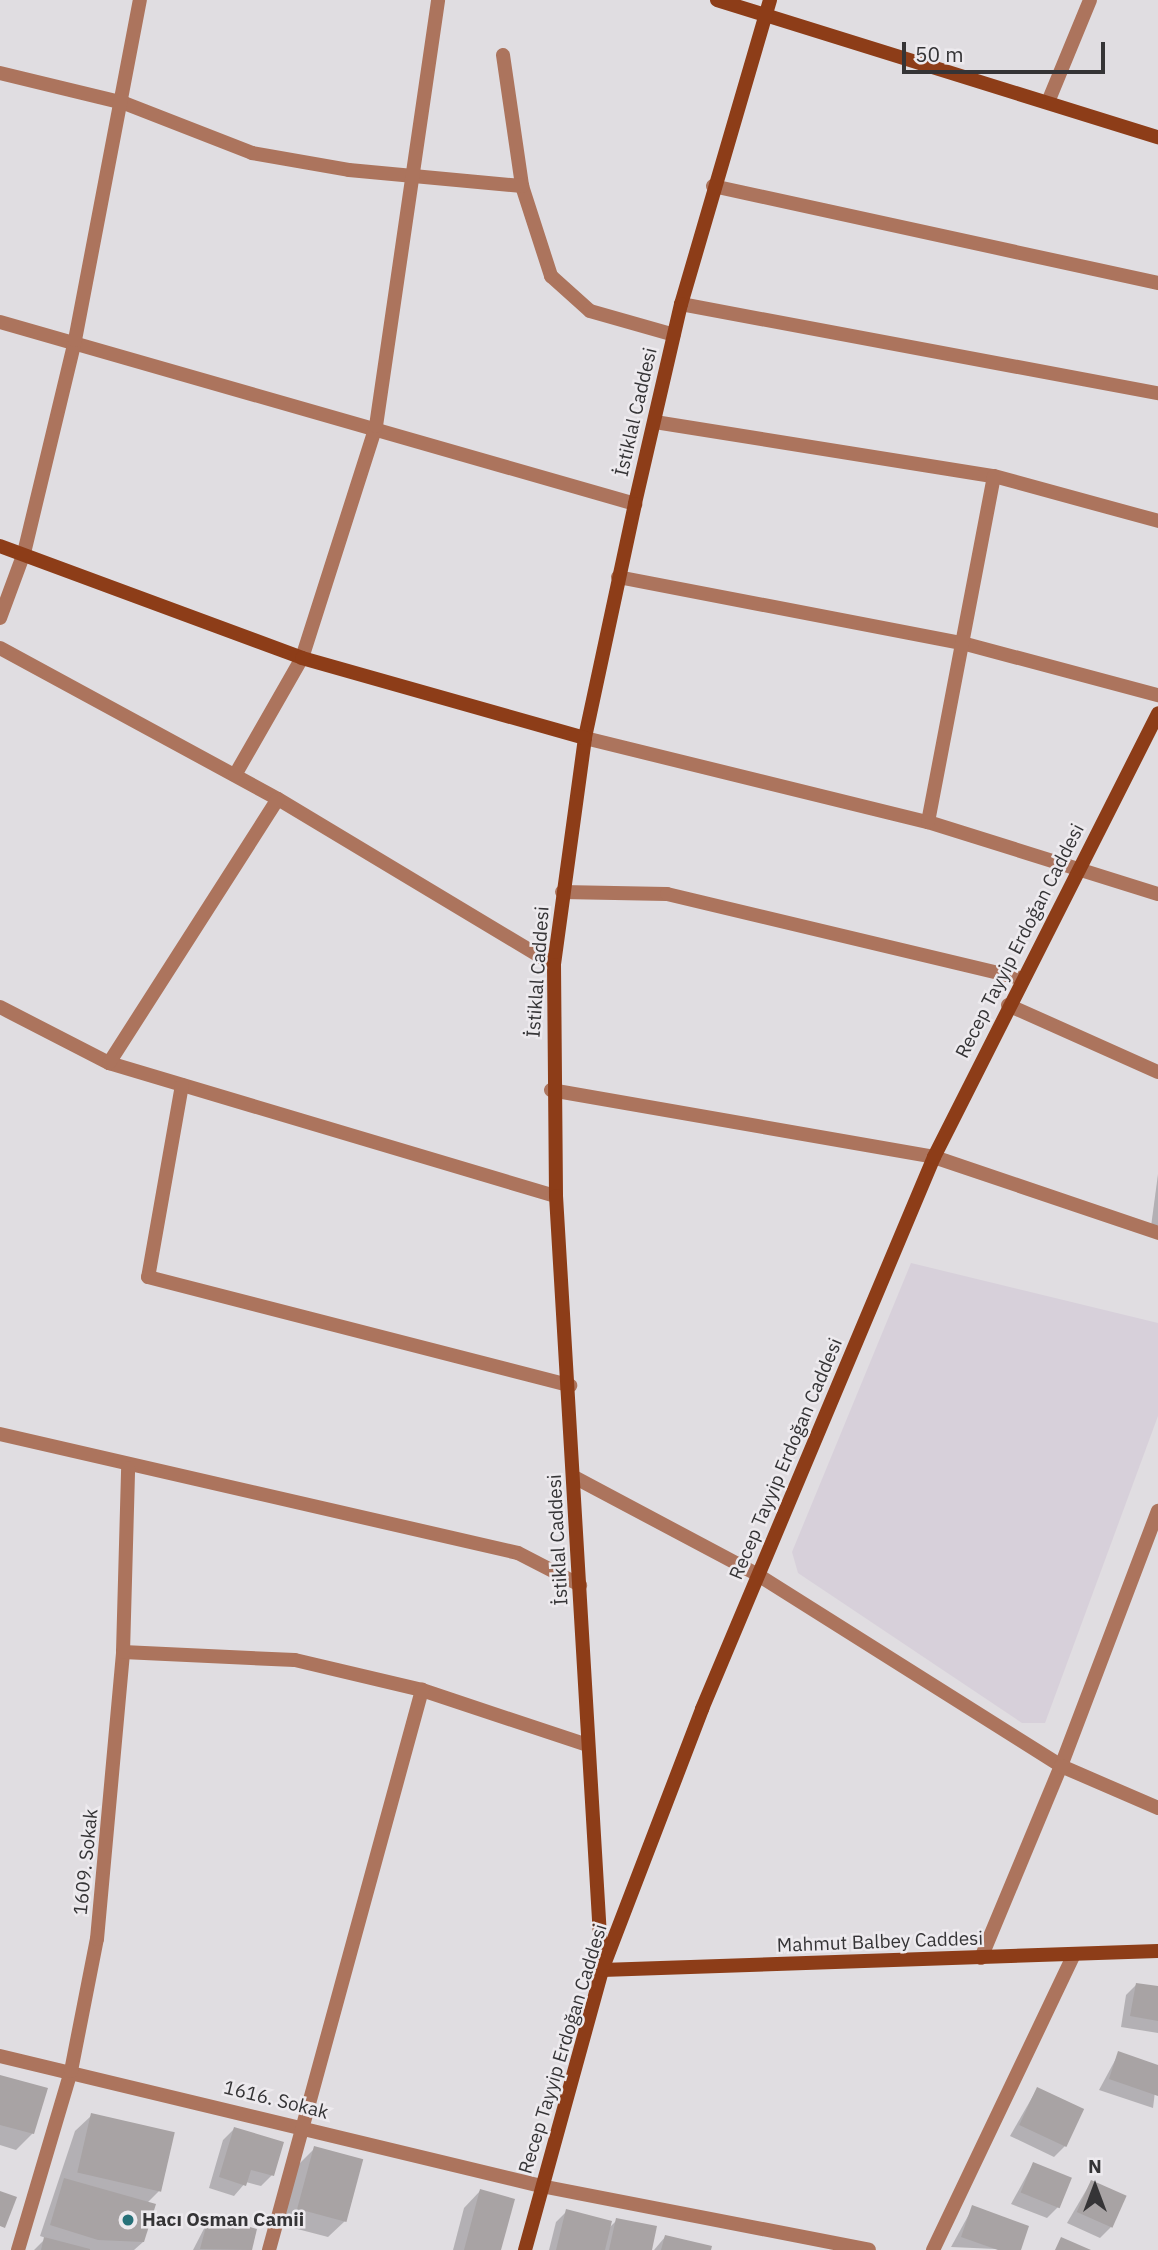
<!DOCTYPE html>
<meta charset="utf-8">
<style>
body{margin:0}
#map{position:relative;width:1158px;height:2250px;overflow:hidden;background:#e0dde1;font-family:"IBM Plex Sans",sans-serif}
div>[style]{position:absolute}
.built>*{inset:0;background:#d7d0da}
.shadow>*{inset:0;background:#0003}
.building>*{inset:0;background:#a8a3a4;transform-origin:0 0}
.street>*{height:14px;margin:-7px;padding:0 7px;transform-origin:7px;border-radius:7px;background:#ac745d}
.secondary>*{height:14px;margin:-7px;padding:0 7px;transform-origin:7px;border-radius:7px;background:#8d3d18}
.dots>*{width:19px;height:19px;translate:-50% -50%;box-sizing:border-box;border:4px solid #edeaee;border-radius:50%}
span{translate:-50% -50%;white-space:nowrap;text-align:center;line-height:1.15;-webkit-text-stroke:5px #edeaee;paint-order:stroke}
.street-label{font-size:19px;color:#353436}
.poi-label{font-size:19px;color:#353436;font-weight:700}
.left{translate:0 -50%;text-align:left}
.north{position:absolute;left:1060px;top:2152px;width:70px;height:70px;-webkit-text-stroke:5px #edeaee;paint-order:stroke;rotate:0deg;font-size:19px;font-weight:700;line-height:28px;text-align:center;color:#353436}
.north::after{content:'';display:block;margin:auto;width:24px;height:32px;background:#353436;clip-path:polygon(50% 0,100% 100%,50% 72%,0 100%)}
.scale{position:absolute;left:902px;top:42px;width:203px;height:32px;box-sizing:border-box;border:4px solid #353436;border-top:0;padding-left:9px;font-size:21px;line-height:24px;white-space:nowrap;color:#353436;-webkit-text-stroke:5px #edeaee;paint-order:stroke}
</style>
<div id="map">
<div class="built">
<i style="clip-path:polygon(911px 1263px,1158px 1323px,1158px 1416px,1045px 1723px,1022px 1723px,798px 1573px,792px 1552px)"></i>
</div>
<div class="shadow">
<i style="clip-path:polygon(1158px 1174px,1158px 1235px,1150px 1234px)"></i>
<i style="clip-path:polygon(1137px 1984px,1158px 1988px,1158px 2033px,1121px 2027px,1126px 1995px)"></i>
<i style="clip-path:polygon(1119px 2053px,1158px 2067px,1153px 2108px,1099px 2090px)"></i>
<i style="clip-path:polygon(0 2076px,33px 2133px,16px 2150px,0 2145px)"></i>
<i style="clip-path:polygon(1037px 2089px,1065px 2146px,1054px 2157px,1010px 2136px)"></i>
<i style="clip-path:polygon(92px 2115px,159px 2191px,147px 2203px,143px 2242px,134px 2250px,34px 2250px,46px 2238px,40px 2236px,75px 2131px)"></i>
<i style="clip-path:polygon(234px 2129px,272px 2175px,261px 2186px,246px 2182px,234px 2196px,209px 2188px,223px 2140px)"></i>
<i style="clip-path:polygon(315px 2148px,345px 2221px,328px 2237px,282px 2225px,298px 2165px)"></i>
<i style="clip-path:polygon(1033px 2164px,1058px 2207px,1047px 2218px,1011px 2204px)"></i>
<i style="clip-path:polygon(1091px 2182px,1111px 2227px,1100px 2238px,1067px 2223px)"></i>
<i style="clip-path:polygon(480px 2191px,499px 2250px,453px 2250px,464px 2208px)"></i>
<i style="clip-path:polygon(973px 2207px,1019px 2250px,951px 2247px)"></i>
<i style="clip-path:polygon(567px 2211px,609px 2228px,617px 2220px,650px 2250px,549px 2250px,556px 2222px)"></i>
<i style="clip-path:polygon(210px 2217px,255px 2230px,250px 2250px,193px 2250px)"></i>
<i style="clip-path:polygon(665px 2237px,709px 2250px,654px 2250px)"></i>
</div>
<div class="building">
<i style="clip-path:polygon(1136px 1983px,1158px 1986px,1158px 2021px,1130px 2016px)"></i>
<i style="clip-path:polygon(1118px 2051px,1158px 2065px,1158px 2096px,1109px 2079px)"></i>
<i style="clip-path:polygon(0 2075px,48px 2088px,34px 2134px,0 2125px)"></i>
<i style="left:1037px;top:2087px;width:52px;height:42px;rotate:25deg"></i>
<i style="left:91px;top:2113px;width:86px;height:61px;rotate:13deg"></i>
<i style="clip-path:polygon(234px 2127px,284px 2142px,274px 2176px,251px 2170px,246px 2186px,219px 2177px)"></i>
<i style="left:314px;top:2146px;width:51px;height:65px;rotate:15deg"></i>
<i style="left:1033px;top:2162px;width:42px;height:33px;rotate:22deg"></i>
<i style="clip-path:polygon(64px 2178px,156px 2204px,144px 2242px,98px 2240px,50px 2225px)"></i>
<i style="left:1091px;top:2180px;width:39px;height:35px;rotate:24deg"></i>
<i style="clip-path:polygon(480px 2189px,515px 2199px,501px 2250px,464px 2250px)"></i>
<i style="clip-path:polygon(0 2191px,17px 2197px,5px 2228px,0 2226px)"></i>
<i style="clip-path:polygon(972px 2205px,1029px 2226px,1021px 2250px,998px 2250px,961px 2237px)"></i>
<i style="clip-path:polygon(566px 2209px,612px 2221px,605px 2250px,556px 2250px)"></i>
<i style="clip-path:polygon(209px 2215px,257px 2229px,252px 2250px,200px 2249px)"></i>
<i style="clip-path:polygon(616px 2218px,657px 2226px,652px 2250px,609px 2250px)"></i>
<i style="clip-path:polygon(665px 2235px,712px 2246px,711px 2250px,661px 2250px)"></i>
<i style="clip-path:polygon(44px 2237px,90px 2249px,90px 2250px,41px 2250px)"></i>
<i style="clip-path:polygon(1061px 2237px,1091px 2250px,1055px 2250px)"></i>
</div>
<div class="street">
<i style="left:503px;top:55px;width:132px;rotate:81.7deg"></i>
<i style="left:522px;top:186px;width:95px;rotate:72.1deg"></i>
<i style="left:551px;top:276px;width:52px;rotate:41.9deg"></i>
<i style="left:590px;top:311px;width:87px;rotate:15.9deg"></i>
<i style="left:0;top:73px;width:128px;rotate:13.6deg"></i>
<i style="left:124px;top:103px;width:137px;rotate:21.3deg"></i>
<i style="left:252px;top:153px;width:98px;rotate:9.9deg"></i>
<i style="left:349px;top:170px;width:174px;rotate:5.3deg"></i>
<i style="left:1048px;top:102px;width:110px;rotate:-67.6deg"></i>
<i style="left:713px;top:186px;width:455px;rotate:12.3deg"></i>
<i style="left:681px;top:304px;width:485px;rotate:10.6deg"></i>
<i style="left:0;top:322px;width:661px;rotate:15.99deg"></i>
<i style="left:655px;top:422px;width:343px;rotate:9.1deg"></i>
<i style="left:994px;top:476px;width:170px;rotate:15.3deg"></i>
<i style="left:618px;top:577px;width:350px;rotate:10.9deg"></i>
<i style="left:962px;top:643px;width:203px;rotate:14.9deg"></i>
<i style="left:0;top:618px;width:69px;rotate:-69.7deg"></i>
<i style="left:24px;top:553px;width:219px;rotate:-76.5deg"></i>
<i style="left:75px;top:340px;width:346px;rotate:-79.2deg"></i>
<i style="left:0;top:648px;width:316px;rotate:28.5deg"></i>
<i style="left:278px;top:799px;width:322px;rotate:31deg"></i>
<i style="left:585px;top:738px;width:353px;rotate:13.8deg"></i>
<i style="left:928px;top:822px;width:241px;rotate:17.4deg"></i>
<i style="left:235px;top:775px;width:135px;rotate:-60.2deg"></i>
<i style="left:302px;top:658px;width:244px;rotate:-72.3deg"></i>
<i style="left:376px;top:426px;width:430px;rotate:-81.7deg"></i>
<i style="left:928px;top:822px;width:352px;rotate:-79.2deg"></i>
<i style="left:562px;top:892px;width:105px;rotate:1.1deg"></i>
<i style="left:667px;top:894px;width:363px;rotate:13.4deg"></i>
<i style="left:1008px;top:1005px;width:164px;rotate:24.1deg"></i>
<i style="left:0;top:1007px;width:123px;rotate:27.2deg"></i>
<i style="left:109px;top:1063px;width:466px;rotate:16.6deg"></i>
<i style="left:109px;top:1063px;width:313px;rotate:-57.4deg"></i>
<i style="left:182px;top:1085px;width:195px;rotate:100deg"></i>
<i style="left:148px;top:1277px;width:436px;rotate:14.4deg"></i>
<i style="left:551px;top:1090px;width:389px;rotate:9.9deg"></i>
<i style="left:934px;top:1157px;width:237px;rotate:18.7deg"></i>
<i style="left:0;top:1434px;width:531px;rotate:12.94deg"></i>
<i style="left:518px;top:1553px;width:70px;rotate:27.3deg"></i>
<i style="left:574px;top:1477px;width:208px;rotate:28deg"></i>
<i style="left:758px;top:1575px;width:358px;rotate:32.2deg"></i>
<i style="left:1061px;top:1766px;width:273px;rotate:-69.2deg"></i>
<i style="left:123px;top:1652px;width:172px;rotate:2.7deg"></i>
<i style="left:295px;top:1660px;width:130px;rotate:13.3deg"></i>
<i style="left:422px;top:1690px;width:174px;rotate:18.4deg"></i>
<i style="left:981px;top:1958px;width:208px;rotate:-67.4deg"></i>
<i style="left:1061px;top:1766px;width:106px;rotate:23.4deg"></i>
<i style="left:0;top:2056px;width:556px;rotate:13.51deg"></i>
<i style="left:541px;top:2186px;width:334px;rotate:11deg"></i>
<i style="left:18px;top:2250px;width:187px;rotate:-73.5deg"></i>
<i style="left:71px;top:2071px;width:135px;rotate:-78.9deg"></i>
<i style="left:97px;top:1939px;width:288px;rotate:-84.8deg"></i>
<i style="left:123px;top:1652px;width:184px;rotate:-88.4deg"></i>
<i style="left:269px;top:2250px;width:581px;rotate:-74.72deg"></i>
<i style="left:933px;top:2250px;width:327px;rotate:-64.5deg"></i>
</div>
<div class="secondary">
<i style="left:717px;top:0;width:462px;rotate:17.3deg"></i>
<i style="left:770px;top:0;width:317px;rotate:106.3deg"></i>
<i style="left:681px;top:304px;width:205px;rotate:103deg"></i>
<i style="left:635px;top:504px;width:239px;rotate:102.1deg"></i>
<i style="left:585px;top:738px;width:229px;rotate:97.8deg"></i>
<i style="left:554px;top:965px;width:231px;rotate:89.5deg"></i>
<i style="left:556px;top:1196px;width:775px;rotate:86.6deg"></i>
<i style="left:602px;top:1970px;width:556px;rotate:-1.96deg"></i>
<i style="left:0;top:546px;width:322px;rotate:20.3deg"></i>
<i style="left:302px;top:658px;width:294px;rotate:15.8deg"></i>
<i style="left:525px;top:2250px;width:290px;rotate:-74.6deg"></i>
<i style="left:602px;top:1970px;width:280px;rotate:-69deg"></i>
<i style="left:702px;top:1709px;width:599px;rotate:-67.2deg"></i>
<i style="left:934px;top:1157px;width:497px;rotate:-63.2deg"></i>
</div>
<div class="dots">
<i style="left:128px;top:2220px;background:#277179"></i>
</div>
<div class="street-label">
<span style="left:636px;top:412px;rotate:-77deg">İstiklal Caddesi</span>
<span style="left:1020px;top:941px;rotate:-63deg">Recep Tayyip Erdoğan Caddesi</span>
<span style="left:538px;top:972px;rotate:-86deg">İstiklal Caddesi</span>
<span style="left:786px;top:1459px;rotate:-67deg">Recep Tayyip Erdoğan Caddesi</span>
<span style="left:558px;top:1540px;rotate:-93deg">İstiklal Caddesi</span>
<span style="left:86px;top:1862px;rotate:-84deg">1609. Sokak</span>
<span style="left:880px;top:1942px;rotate:-2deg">Mahmut Balbey Caddesi</span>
<span style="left:563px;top:2049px;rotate:-73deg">Recep Tayyip Erdoğan Caddesi</span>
<span style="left:276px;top:2100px;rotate:14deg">1616. Sokak</span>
</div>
<div class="poi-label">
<span class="left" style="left:142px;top:2220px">Hacı Osman Camii</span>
</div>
<div class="north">N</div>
<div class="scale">50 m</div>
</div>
